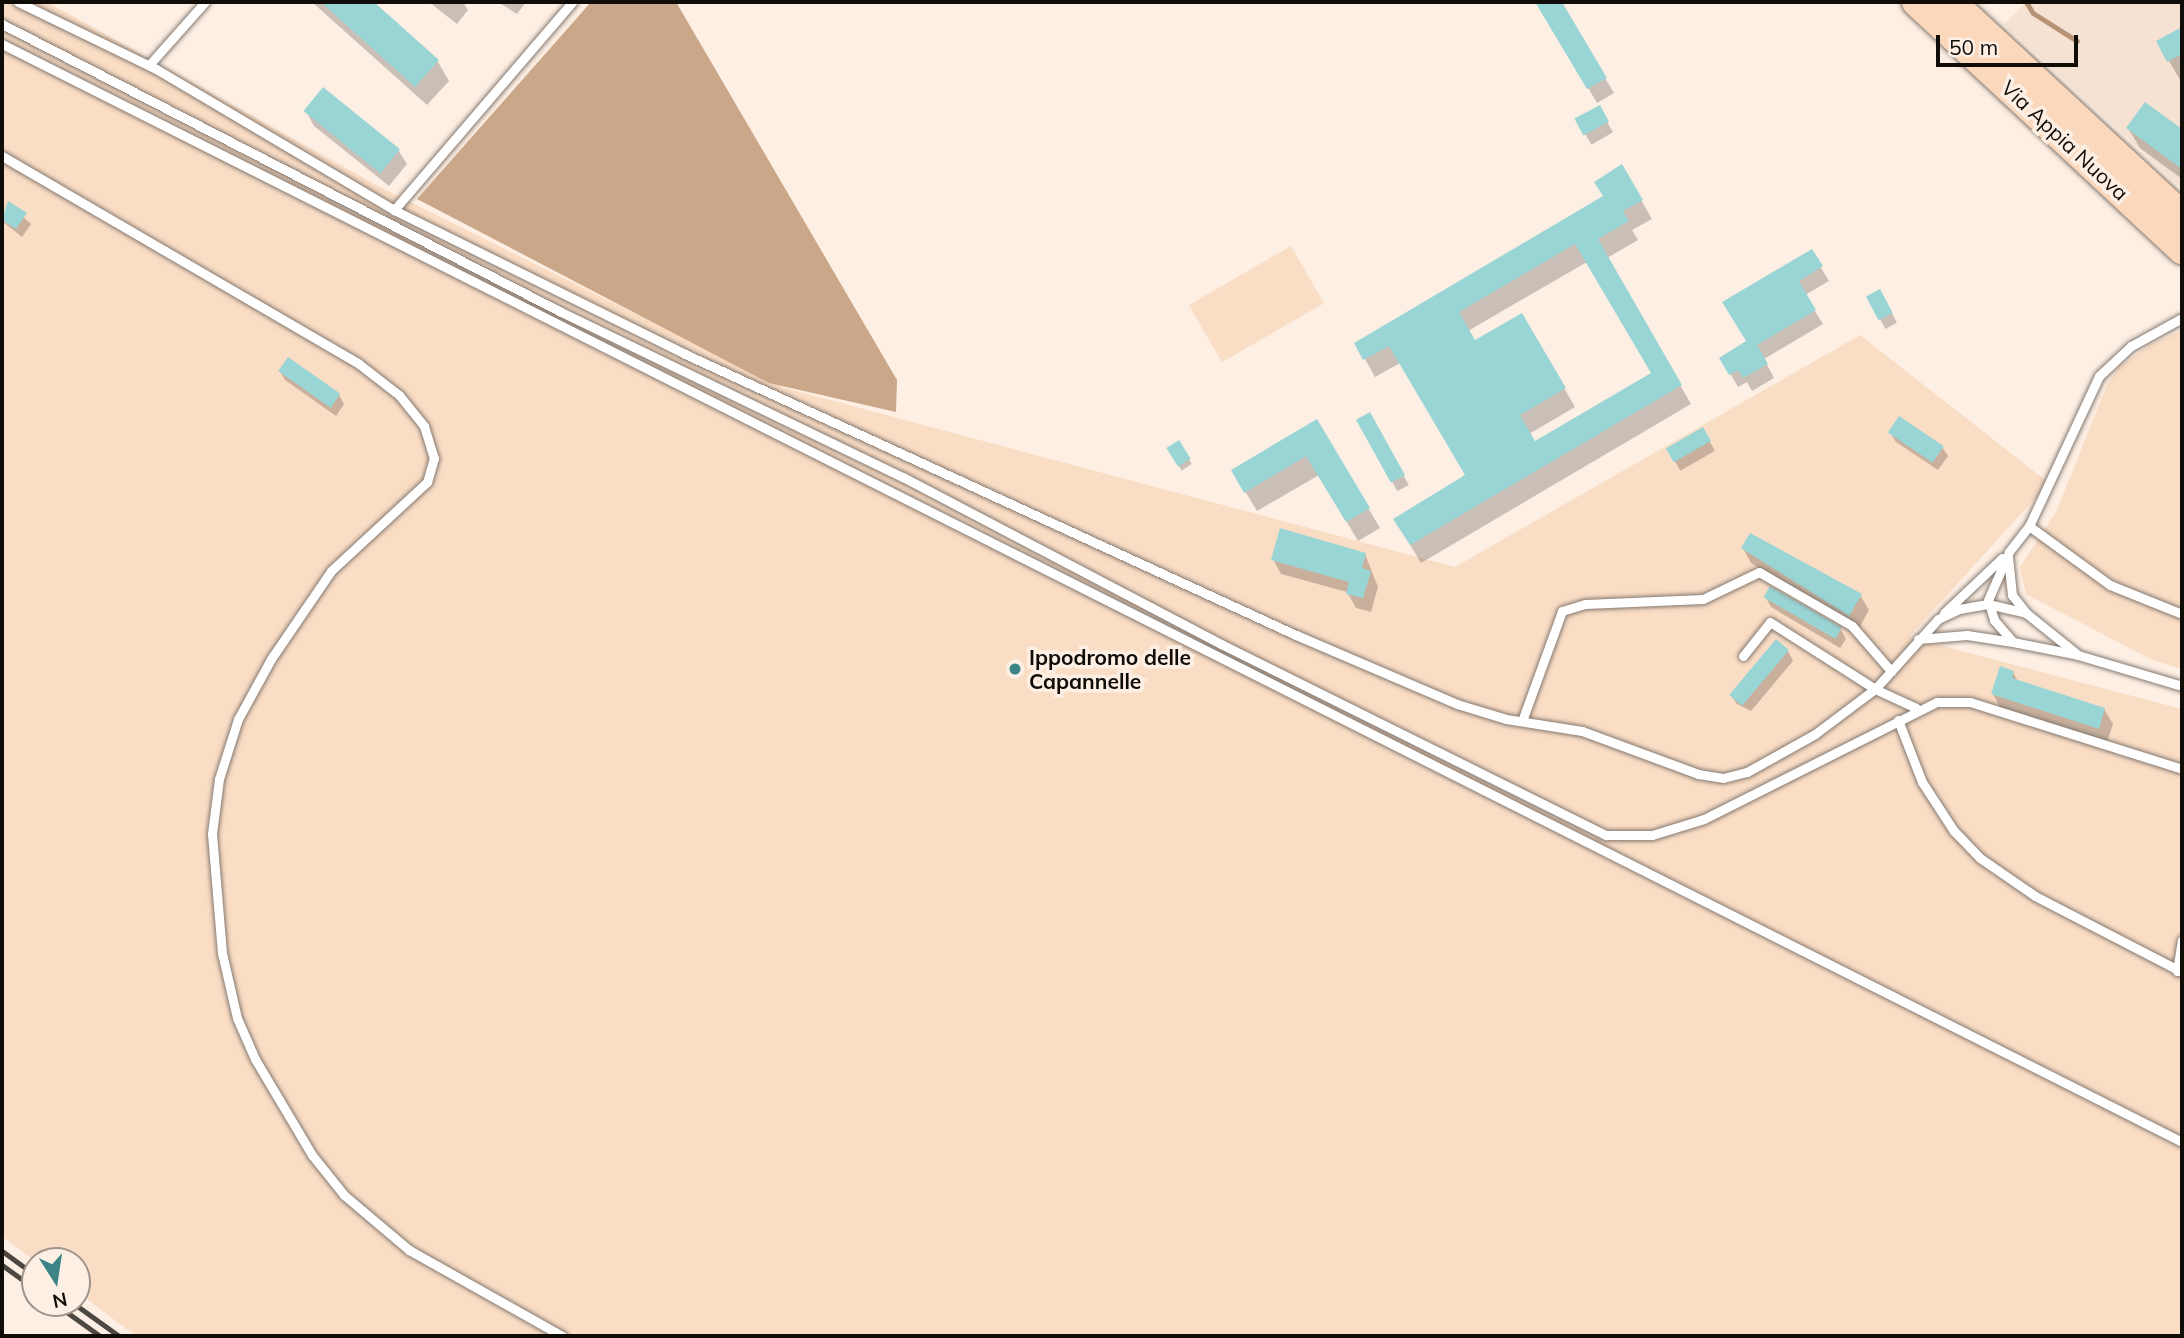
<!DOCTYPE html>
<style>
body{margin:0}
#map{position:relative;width:2184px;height:1338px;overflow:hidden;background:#fdefe4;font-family:Mulish,sans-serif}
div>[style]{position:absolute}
.built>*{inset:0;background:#f5e2d2}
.green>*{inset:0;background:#faddc5;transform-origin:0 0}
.forest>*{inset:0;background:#cba789}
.shadow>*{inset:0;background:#0003;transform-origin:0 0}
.stream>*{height:5px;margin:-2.5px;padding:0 2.5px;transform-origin:2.5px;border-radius:2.5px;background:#b79376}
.building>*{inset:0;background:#9ad5d5;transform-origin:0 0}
.roads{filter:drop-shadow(0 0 2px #857970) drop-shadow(0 0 2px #857970)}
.lane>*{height:9px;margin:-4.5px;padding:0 4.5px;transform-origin:4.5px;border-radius:4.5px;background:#fff}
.primary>*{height:28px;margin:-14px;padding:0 14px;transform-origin:14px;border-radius:14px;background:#fbd8bb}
.rail>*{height:5px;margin:-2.5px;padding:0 2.5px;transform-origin:2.5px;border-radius:2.5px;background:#4d4741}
.dots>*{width:19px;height:19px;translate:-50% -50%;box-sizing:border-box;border:4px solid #fdefe4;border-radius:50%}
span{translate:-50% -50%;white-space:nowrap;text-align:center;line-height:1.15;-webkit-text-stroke:7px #fdefe4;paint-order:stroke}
.street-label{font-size:21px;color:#100c08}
.poi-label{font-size:21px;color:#100c08;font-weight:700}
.left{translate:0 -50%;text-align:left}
.frame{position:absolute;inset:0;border:4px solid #100c08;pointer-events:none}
.north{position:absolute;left:21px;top:1247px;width:70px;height:70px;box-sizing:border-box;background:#fdefe4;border:2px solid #9e948c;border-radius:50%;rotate:168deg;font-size:19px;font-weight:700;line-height:28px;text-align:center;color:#100c08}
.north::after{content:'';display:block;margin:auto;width:24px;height:32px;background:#3b8385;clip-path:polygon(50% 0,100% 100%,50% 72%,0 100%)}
.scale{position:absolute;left:1936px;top:35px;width:142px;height:32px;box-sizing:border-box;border:4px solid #100c08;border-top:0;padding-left:9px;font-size:21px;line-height:24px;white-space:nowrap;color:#100c08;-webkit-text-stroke:5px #fdefe4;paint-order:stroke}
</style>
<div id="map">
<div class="built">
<i style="clip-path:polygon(2027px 2px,2182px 2px,2182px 188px,2004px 24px)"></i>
</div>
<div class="green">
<i style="clip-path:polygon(2px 2px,47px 2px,380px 187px,785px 388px,1455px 567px,1860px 335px,2049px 483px,1909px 637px,2182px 709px,2182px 1336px,136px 1336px,77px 1292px,77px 1261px,35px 1261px,2px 1236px)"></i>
<i style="left:1291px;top:246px;width:66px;height:118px;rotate:60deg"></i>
<i style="clip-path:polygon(2182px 330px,2182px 669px,2152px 660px,2026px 594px,2020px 567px,2056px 512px,2107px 385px,2118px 368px,2151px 344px)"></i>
</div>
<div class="forest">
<i style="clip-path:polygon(591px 2px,676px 2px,897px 380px,896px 412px,769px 383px,417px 199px)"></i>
</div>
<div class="shadow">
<i style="clip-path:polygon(312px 2px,371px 2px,438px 62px,449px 81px,427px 105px)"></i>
<i style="clip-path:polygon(429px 2px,463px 2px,468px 10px,457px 24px)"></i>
<i style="clip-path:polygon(498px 2px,526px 2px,517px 14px)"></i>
<i style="clip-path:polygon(1542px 2px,1560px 2px,1614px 93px,1597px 103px,1538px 4px)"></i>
<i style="clip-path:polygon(2182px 29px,2182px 79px,2180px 80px,2158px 42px)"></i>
<i style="clip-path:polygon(2146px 104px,2182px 131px,2182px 179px,2140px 148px,2128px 128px)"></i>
<i style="left:1599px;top:108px;width:28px;height:25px;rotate:60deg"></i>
<i style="clip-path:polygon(306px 111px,398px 150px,407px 164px,389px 186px,314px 126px)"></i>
<i style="clip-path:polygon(evenodd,1621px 166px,1652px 219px,1632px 230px,1638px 240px,1607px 258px,1691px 404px,1421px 563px,1406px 538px,1467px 476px,1400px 363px,1375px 377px,1356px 343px,1605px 197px,1621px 166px,1587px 262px,1653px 374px,1535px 444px,1529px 434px,1575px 407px,1522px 315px,1475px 342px,1468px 331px,1587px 262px)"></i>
<i style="clip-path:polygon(8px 203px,31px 224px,22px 237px,2px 221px)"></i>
<i style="clip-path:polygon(1811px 251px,1829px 281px,1805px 295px,1823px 324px,1764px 359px,1774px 378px,1752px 391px,1747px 382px,1738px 387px,1722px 359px,1748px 342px)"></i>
<i style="left:1880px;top:291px;width:36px;height:13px;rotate:62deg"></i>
<i style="clip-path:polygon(280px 371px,339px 395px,344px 404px,336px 416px,285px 380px)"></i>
<i style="left:1370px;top:415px;width:80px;height:13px;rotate:61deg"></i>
<i style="clip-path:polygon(1317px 422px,1380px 528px,1358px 541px,1319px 475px,1257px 511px,1233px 471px)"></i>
<i style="left:1703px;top:430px;width:24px;height:40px;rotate:60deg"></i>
<i style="clip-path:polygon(1890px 433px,1942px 447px,1948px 456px,1938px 470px,1896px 442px)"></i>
<i style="left:1178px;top:442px;width:26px;height:12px;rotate:58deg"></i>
<i style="clip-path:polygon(1743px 548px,1860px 595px,1869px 610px,1858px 630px,1751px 563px)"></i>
<i style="clip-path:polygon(1365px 554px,1378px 587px,1371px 612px,1356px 608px,1347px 592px,1281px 574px,1273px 559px)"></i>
<i style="clip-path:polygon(1766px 598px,1841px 630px,1846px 639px,1840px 648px,1771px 607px)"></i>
<i style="clip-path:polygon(1788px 651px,1793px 661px,1751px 711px,1737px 704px,1731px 695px)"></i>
<i style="clip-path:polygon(2013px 672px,2018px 682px,2104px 709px,2113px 724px,2107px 742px,2001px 709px,1993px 694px)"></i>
</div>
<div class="stream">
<i style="left:2026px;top:2px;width:13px;rotate:58deg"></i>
<i style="left:2033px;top:13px;width:52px;rotate:32.5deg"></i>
</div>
<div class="building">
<i style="clip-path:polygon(321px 2px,374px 2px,439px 60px,415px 87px)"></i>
<i style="clip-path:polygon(1535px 2px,1562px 2px,1607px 78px,1587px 89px)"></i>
<i style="clip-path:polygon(2182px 27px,2182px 54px,2167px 62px,2156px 41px)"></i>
<i style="left:323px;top:87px;width:99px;height:31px;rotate:39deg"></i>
<i style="clip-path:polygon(2145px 102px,2182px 129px,2182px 169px,2126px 128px)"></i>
<i style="left:1600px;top:105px;width:19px;height:29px;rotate:62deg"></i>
<i style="clip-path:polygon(evenodd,1622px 164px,1643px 200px,1623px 211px,1629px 221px,1598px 239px,1682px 385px,1410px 545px,1393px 519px,1465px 475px,1389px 346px,1363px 360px,1354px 343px,1603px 196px,1594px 182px,1622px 164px,1575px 244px,1651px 373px,1535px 441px,1520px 415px,1566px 388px,1522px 313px,1475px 340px,1459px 312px,1575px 244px)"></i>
<i style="clip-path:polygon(8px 201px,27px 213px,16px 229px,2px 220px)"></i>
<i style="clip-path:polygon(1812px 249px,1823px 266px,1799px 281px,1816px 310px,1757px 345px,1768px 364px,1743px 378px,1738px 370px,1729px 375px,1719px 358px,1746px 341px,1722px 302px)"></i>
<i style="left:1880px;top:289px;width:27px;height:16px;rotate:62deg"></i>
<i style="left:288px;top:357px;width:64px;height:17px;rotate:35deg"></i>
<i style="left:1370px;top:412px;width:72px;height:16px;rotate:61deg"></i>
<i style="left:1899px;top:416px;width:54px;height:20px;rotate:34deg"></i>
<i style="clip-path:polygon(1317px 419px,1370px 508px,1346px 522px,1306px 456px,1244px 493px,1231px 470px)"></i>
<i style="left:1703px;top:427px;width:16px;height:43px;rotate:60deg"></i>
<i style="left:1179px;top:440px;width:22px;height:15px;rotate:58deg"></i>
<i style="clip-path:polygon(1280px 528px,1366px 553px,1362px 568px,1371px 571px,1363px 598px,1346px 594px,1349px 582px,1271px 560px)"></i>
<i style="clip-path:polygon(1750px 533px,1862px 594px,1849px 616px,1741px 548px)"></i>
<i style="left:1770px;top:586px;width:83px;height:13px;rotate:30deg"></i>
<i style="left:1776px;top:639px;width:17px;height:73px;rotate:40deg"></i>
<i style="clip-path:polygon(2000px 666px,2014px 671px,2012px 678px,2105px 708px,2099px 729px,1991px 694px)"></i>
</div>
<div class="roads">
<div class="lane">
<i style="left:18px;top:2px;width:153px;rotate:25.9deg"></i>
<i style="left:156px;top:69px;width:277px;rotate:30.6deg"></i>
<i style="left:394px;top:210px;width:325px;rotate:26.3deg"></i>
<i style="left:685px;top:354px;width:673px;rotate:24.7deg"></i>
<i style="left:1296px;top:635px;width:175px;rotate:23.2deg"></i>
<i style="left:1457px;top:704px;width:51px;rotate:17deg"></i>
<i style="left:1506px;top:719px;width:77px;rotate:9deg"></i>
<i style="left:1582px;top:731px;width:124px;rotate:20.3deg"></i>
<i style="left:1698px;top:774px;width:25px;rotate:9deg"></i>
<i style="left:1723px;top:778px;width:25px;rotate:-14deg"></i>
<i style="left:1747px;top:772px;width:78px;rotate:-29.2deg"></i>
<i style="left:1815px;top:734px;width:75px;rotate:-36.9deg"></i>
<i style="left:1875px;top:689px;width:45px;rotate:24.9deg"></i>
<i style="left:2px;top:24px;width:627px;rotate:27.26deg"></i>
<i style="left:559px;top:311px;width:382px;rotate:25.8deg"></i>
<i style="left:903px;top:477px;width:359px;rotate:27.7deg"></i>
<i style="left:1221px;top:644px;width:430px;rotate:26.4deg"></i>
<i style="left:1606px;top:835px;width:46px"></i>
<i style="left:1652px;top:835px;width:54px;rotate:-17.1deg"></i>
<i style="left:1704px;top:819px;width:261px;rotate:-26.7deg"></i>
<i style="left:1937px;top:702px;width:33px"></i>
<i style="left:1970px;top:702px;width:222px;rotate:17.5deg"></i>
<i style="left:2px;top:44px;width:2441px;rotate:26.73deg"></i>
<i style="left:149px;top:65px;width:84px;rotate:-48.4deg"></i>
<i style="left:2px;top:156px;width:413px;rotate:30.2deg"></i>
<i style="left:359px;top:364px;width:51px;rotate:37.8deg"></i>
<i style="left:399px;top:395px;width:40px;rotate:51deg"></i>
<i style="left:424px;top:426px;width:34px;rotate:73deg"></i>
<i style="left:434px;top:458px;width:25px;rotate:106deg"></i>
<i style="left:427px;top:482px;width:131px;rotate:137.2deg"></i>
<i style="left:331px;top:571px;width:107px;rotate:124.3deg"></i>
<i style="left:271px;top:659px;width:68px;rotate:118.8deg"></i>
<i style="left:238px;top:719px;width:63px;rotate:107.6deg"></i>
<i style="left:219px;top:779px;width:55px;rotate:97.3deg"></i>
<i style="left:212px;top:834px;width:119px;rotate:85.2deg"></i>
<i style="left:222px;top:953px;width:67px;rotate:77deg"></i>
<i style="left:237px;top:1018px;width:45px;rotate:66.3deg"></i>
<i style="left:255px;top:1059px;width:112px;rotate:59.3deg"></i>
<i style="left:312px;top:1155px;width:51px;rotate:51.3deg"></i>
<i style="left:344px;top:1195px;width:85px;rotate:40.2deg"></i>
<i style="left:409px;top:1250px;width:176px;rotate:29.3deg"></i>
<i style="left:394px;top:210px;width:274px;rotate:-49.4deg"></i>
<i style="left:2182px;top:318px;width:58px;rotate:151.2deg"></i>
<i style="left:2131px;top:346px;width:44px;rotate:136.8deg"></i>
<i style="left:2099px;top:376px;width:166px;rotate:115deg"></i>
<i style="left:2029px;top:526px;width:100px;rotate:36.1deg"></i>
<i style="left:2110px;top:585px;width:78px;rotate:21.9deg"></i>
<i style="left:2029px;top:526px;width:33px;rotate:128deg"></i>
<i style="left:2009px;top:552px;width:52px;rotate:113.6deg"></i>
<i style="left:1988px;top:600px;width:21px;rotate:73deg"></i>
<i style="left:1994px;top:620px;width:29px;rotate:49deg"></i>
<i style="left:2013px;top:642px;width:66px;rotate:11.3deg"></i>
<i style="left:2078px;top:655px;width:109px;rotate:16.6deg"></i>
<i style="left:2008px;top:557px;width:38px;rotate:84deg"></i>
<i style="left:2012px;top:595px;width:23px;rotate:52deg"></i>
<i style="left:1944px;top:613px;width:80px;rotate:-43.5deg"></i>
<i style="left:1918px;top:639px;width:49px;rotate:-4.7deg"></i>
<i style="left:1967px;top:635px;width:46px;rotate:8.8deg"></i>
<i style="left:1743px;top:656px;width:43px;rotate:-51.5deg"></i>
<i style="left:1770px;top:622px;width:125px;rotate:32.5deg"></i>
<i style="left:1875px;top:689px;width:94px;rotate:-48deg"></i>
<i style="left:1938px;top:619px;width:23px;rotate:-25deg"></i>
<i style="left:1959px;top:609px;width:29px;rotate:-10deg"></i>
<i style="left:1988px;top:604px;width:39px;rotate:13deg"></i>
<i style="left:2026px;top:613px;width:67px;rotate:38.9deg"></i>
<i style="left:1898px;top:720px;width:66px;rotate:68.8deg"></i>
<i style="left:1922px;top:782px;width:59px;rotate:56.9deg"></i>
<i style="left:1954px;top:831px;width:37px;rotate:46deg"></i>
<i style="left:1980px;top:858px;width:67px;rotate:34.6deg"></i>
<i style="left:2035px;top:896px;width:165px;rotate:27.3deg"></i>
<i style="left:1522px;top:721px;width:117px;rotate:-70deg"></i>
<i style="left:1562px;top:611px;width:24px;rotate:-17deg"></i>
<i style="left:1585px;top:604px;width:118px;rotate:-2.4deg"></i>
<i style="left:1703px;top:599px;width:62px;rotate:-25.7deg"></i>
<i style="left:1759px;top:572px;width:108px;rotate:30.1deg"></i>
<i style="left:1852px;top:626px;width:60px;rotate:49.1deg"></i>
<i style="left:2177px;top:971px;width:31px;rotate:-81deg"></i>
</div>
<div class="primary">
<i style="left:1916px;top:2px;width:364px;rotate:43deg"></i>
<i style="left:1952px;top:2px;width:313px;rotate:42.8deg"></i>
</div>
</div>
<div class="rail">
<i style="left:2px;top:1251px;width:41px;rotate:36deg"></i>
<i style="left:2px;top:1265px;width:41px;rotate:36deg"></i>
<i style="left:54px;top:1303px;width:57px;rotate:35.7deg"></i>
<i style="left:73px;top:1303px;width:57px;rotate:35.7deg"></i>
</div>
<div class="dots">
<i style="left:1015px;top:669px;background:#3b8385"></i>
</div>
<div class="street-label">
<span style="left:2065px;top:140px;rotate:43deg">Via Appia Nuova</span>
</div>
<div class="poi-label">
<span class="left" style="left:1029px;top:669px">Ippodromo delle<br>Capannelle</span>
</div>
<div class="frame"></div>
<div class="north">N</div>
<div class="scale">50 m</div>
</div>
